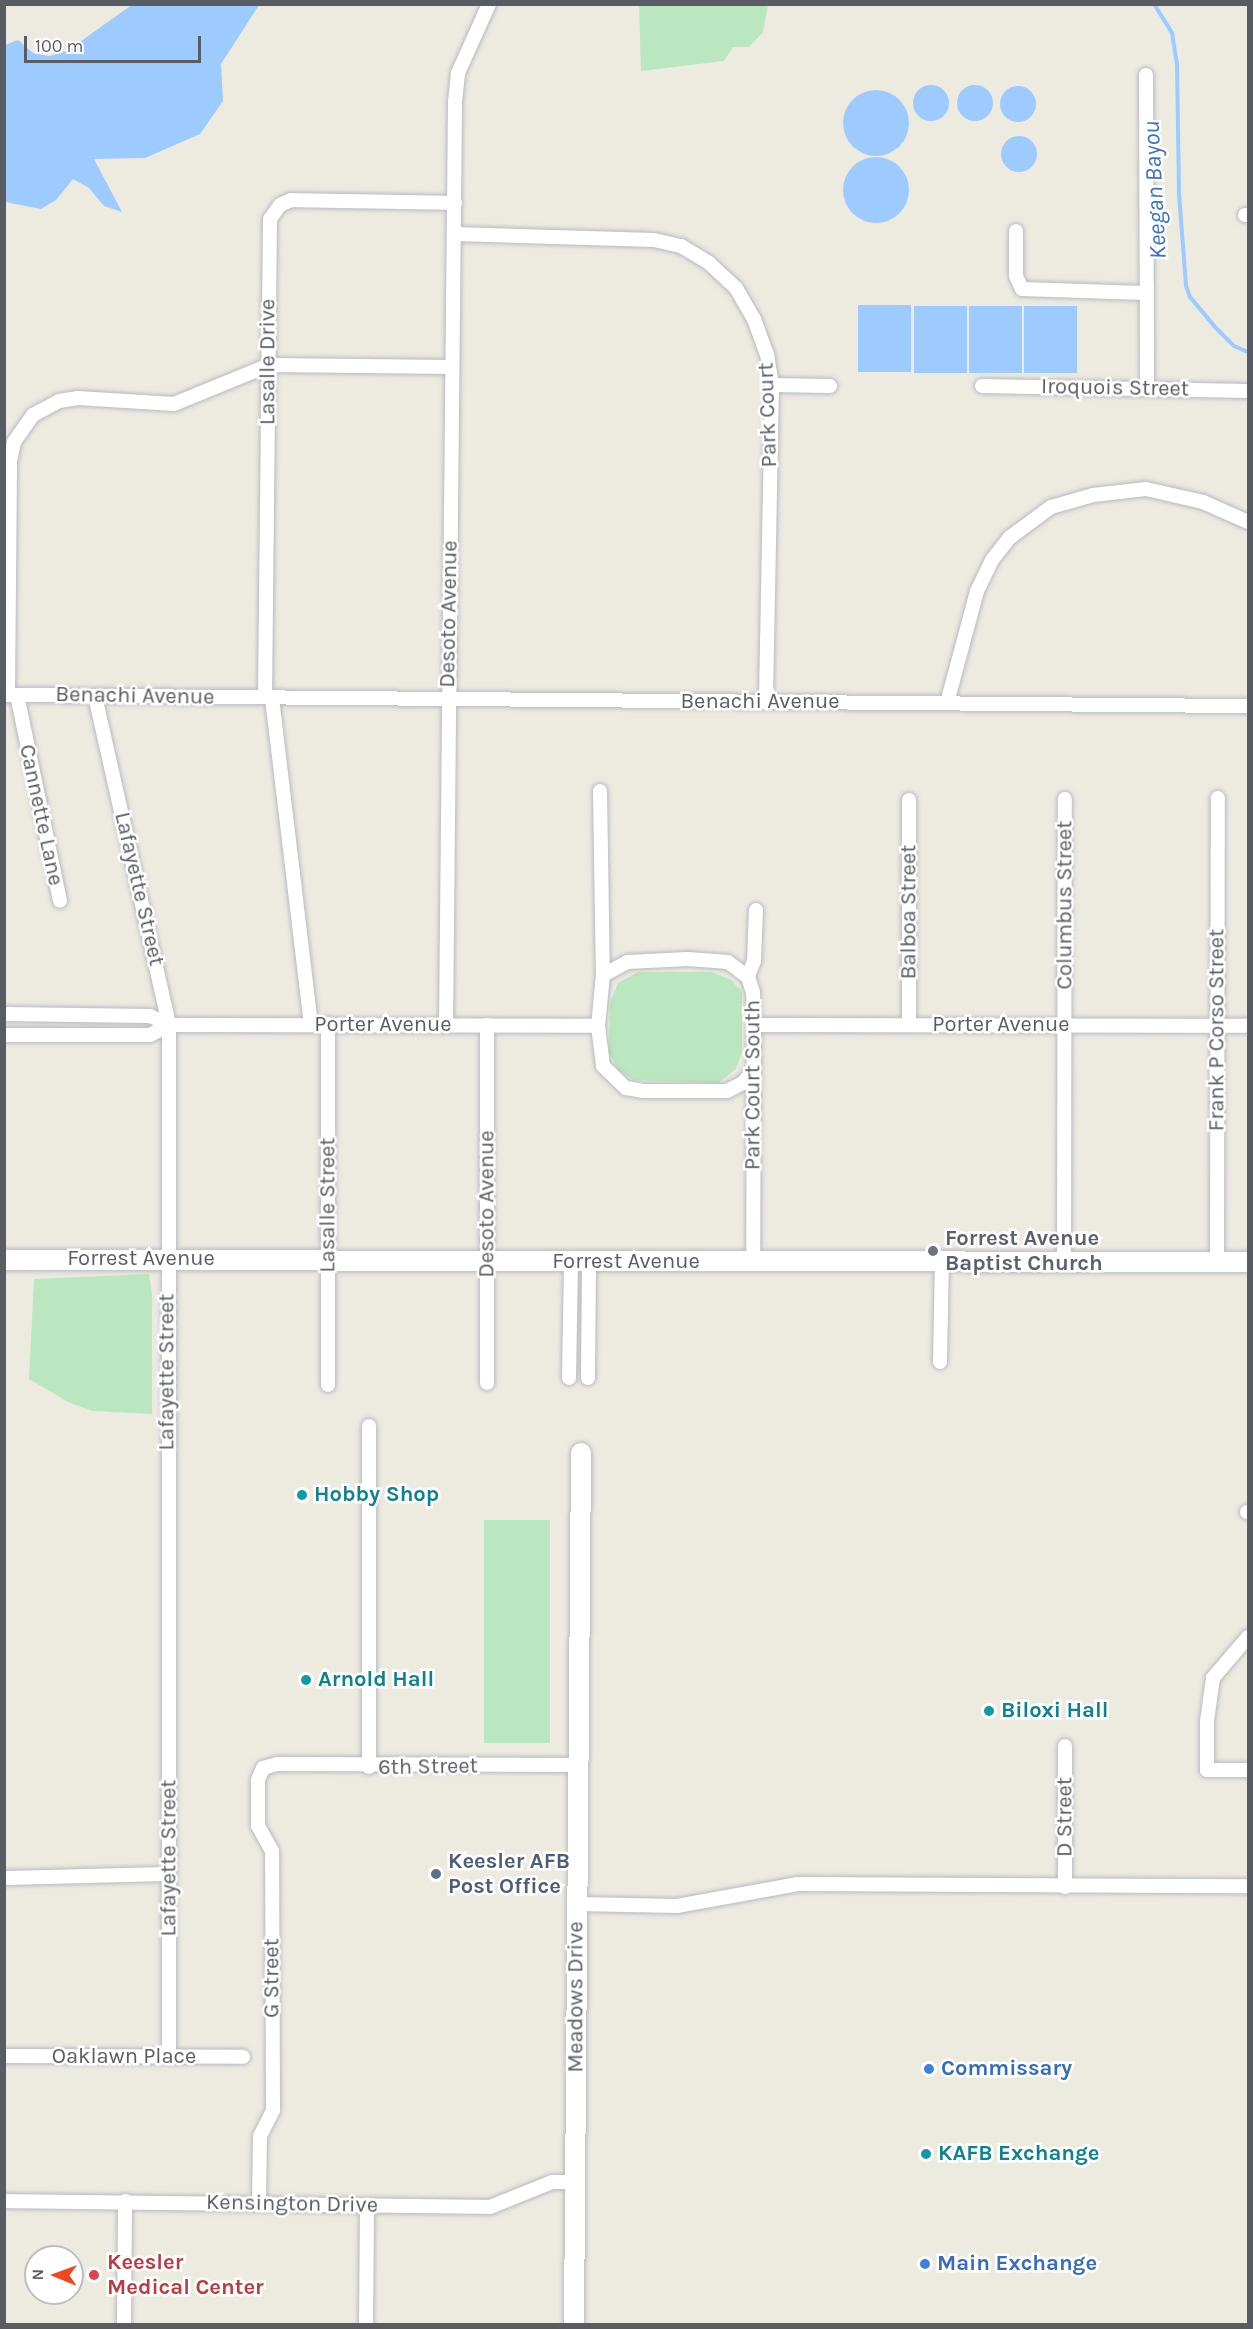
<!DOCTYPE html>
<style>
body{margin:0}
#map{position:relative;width:1253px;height:2329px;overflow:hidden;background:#edebe0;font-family:Karla,sans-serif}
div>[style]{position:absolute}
.green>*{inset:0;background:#bae7bf;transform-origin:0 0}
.water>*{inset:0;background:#9ecbff;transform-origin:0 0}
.round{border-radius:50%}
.stream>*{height:4px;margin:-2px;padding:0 2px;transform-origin:2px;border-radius:2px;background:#9ecbff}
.roads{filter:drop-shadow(0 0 2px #b8bac0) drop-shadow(0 0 2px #b8bac0)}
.street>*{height:14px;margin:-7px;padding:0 7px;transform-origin:7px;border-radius:7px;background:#fff}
.secondary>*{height:20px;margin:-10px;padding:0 10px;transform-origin:10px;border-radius:10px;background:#fff}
.dots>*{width:16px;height:16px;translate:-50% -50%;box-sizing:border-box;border:3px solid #fff;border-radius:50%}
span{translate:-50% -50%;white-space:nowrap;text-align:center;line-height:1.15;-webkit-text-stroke:5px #fff;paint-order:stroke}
.street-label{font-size:22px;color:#595c62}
.worship-label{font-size:22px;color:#5b616d;font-weight:700}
.left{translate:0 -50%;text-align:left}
.culture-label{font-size:22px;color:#0d838f;font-weight:700}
.service-label{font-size:22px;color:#4e5e75;font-weight:700}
.shop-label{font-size:22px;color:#366cbe;font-weight:700}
.health-label{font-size:22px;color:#be3a42;font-weight:700}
.water-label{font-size:24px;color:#3a71c9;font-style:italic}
.frame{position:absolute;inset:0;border:6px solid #595c62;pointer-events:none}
.north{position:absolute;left:24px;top:2245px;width:60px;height:60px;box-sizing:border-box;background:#fff;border:2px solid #bdbec0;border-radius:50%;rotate:271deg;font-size:16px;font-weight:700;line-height:24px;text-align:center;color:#595c62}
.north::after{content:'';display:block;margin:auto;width:21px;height:27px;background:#f24520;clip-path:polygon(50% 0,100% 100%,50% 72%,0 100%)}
.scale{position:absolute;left:24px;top:36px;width:177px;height:27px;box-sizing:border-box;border:3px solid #595c62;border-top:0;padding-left:8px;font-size:18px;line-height:21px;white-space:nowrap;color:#595c62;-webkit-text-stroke:4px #fff;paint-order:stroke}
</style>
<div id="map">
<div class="green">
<i style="clip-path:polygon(639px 5px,768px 4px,768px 5px,763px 32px,749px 47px,733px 47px,724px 61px,641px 71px)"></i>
<i style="clip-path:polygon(638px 972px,712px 972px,731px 980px,742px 992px,742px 1052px,736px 1069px,718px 1083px,634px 1080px,619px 1071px,609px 1052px,610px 1003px,618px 983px)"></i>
<i style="clip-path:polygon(149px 1274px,152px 1295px,152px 1414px,93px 1411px,70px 1403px,29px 1379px,34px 1279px)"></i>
<i style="left:484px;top:1520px;width:66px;height:223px"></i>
</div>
<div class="water">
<i style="clip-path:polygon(133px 4px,259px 5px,221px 64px,223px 101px,200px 134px,145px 158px,94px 159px,122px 212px,104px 206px,89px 188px,73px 179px,56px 200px,41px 209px,5px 202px,5px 45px,18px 40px,33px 53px,49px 56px,67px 51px)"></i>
<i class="round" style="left:913px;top:85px;width:36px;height:36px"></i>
<i class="round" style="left:957px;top:85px;width:36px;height:36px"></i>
<i class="round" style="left:1000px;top:86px;width:36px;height:36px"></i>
<i class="round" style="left:843px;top:90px;width:66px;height:66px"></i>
<i class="round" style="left:1001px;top:136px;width:36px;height:36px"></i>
<i class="round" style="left:843px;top:157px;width:66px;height:66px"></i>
<i style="left:911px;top:305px;width:67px;height:53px;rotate:90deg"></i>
<i style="left:914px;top:306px;width:53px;height:67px"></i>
<i style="left:969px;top:306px;width:53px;height:67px"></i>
<i style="left:1024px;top:306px;width:53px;height:67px"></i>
</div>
<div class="stream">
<i style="left:1154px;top:4px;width:34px;rotate:58deg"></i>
<i style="left:1172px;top:33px;width:31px;rotate:81deg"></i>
<i style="left:1177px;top:64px;width:130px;rotate:89.1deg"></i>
<i style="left:1179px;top:194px;width:92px;rotate:85.6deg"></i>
<i style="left:1186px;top:286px;width:12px;rotate:70deg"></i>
<i style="left:1190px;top:297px;width:38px;rotate:50deg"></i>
<i style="left:1214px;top:326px;width:28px;rotate:45deg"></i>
<i style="left:1234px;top:346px;width:15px;rotate:23deg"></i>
</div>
<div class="roads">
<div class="street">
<i style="left:1146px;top:75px;width:314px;rotate:89.8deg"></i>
<i style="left:1245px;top:215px;width:3px"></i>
<i style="left:1016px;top:231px;width:45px;rotate:90deg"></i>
<i style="left:1016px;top:276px;width:14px;rotate:65deg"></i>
<i style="left:1022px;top:289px;width:122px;rotate:1.9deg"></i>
<i style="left:454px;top:234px;width:200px;rotate:1.7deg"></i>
<i style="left:654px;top:240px;width:28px;rotate:13deg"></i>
<i style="left:681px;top:246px;width:33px;rotate:31deg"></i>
<i style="left:709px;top:263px;width:37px;rotate:43deg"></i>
<i style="left:736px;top:288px;width:36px;rotate:60deg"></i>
<i style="left:754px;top:319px;width:37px;rotate:70deg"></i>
<i style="left:767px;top:354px;width:31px;rotate:81deg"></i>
<i style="left:772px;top:385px;width:317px;rotate:91.1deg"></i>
<i style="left:772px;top:385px;width:58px;rotate:1deg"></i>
<i style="left:982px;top:386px;width:266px;rotate:1.1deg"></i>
<i style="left:4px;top:695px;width:1244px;rotate:0.51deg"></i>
<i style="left:8px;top:695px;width:234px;rotate:-89.5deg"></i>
<i style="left:10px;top:461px;width:19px;rotate:-78deg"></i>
<i style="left:14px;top:442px;width:33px;rotate:-55deg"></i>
<i style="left:33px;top:415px;width:30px;rotate:-28deg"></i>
<i style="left:59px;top:401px;width:19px;rotate:-9deg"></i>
<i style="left:78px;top:398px;width:96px;rotate:3.6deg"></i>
<i style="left:174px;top:404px;width:103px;rotate:-22.3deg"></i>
<i style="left:269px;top:365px;width:183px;rotate:0.6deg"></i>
<i style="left:17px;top:695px;width:210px;rotate:78.2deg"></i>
<i style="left:95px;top:696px;width:337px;rotate:77.3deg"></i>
<i style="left:169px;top:1025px;width:1031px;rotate:90deg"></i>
<i style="left:265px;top:697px;width:478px;rotate:-89.4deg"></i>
<i style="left:270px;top:219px;width:17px;rotate:-54deg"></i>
<i style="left:280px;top:205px;width:12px;rotate:-24deg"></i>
<i style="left:291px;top:200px;width:164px;rotate:1deg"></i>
<i style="left:272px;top:698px;width:328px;rotate:83.2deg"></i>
<i style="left:947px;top:703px;width:116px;rotate:-75deg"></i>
<i style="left:977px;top:591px;width:34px;rotate:-64deg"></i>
<i style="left:992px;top:560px;width:28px;rotate:-52deg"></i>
<i style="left:1009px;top:538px;width:52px;rotate:-36.4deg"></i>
<i style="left:1051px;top:507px;width:44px;rotate:-15.9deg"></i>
<i style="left:1093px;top:495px;width:53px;rotate:-6.5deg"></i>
<i style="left:1146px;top:489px;width:58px;rotate:12.8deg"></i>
<i style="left:1203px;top:502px;width:49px;rotate:24deg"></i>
<i style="left:600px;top:791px;width:184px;rotate:89.1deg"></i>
<i style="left:603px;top:975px;width:51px;rotate:95.6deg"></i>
<i style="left:598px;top:1026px;width:40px;rotate:82.9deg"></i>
<i style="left:603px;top:1066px;width:32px;rotate:44deg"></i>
<i style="left:626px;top:1088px;width:17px;rotate:10deg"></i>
<i style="left:643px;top:1091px;width:84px"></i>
<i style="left:727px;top:1091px;width:18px;rotate:-27deg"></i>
<i style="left:743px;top:1083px;width:18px;rotate:-52deg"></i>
<i style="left:603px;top:975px;width:27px;rotate:-28deg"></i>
<i style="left:627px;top:962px;width:61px;rotate:-2.8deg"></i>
<i style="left:688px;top:959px;width:40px;rotate:4.3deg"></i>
<i style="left:728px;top:962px;width:25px;rotate:37deg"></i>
<i style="left:748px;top:977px;width:16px;rotate:72deg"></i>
<i style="left:753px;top:992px;width:33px;rotate:88deg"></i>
<i style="left:754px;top:1025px;width:237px;rotate:90.2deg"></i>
<i style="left:748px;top:976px;width:16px;rotate:-68deg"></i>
<i style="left:754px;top:961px;width:51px;rotate:-87.8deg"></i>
<i style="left:4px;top:1014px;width:146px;rotate:0.8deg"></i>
<i style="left:150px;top:1016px;width:21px;rotate:25deg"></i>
<i style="left:446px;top:1025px;width:923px;rotate:-89.44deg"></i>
<i style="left:455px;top:102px;width:29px;rotate:-84deg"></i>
<i style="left:458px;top:73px;width:76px;rotate:-65.8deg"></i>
<i style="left:754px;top:1025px;width:494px;rotate:0.1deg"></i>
<i style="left:909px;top:1025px;width:225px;rotate:-90deg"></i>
<i style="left:4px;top:1035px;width:146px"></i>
<i style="left:150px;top:1035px;width:21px;rotate:-28deg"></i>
<i style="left:169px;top:1025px;width:429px;rotate:0.1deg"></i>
<i style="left:1217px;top:1261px;width:463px;rotate:-89.9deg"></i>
<i style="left:1064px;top:1262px;width:463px;rotate:-89.9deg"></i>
<i style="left:940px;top:1362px;width:101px;rotate:-88.9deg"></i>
<i style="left:569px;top:1378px;width:117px;rotate:-89deg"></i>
<i style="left:588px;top:1378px;width:117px;rotate:-89.5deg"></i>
<i style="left:487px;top:1383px;width:358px;rotate:-90deg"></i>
<i style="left:328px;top:1385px;width:361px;rotate:-90deg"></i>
<i style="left:369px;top:1426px;width:341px;rotate:90deg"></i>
<i style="left:1247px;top:1512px;width:1px"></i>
<i style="left:1248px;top:1637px;width:54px;rotate:130.5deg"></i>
<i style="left:1213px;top:1678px;width:43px;rotate:97.9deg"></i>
<i style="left:1207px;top:1721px;width:49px;rotate:90deg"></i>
<i style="left:1207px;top:1770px;width:41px"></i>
<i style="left:4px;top:1878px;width:165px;rotate:-1.4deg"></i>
<i style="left:1065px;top:1887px;width:141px;rotate:-90deg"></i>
<i style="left:577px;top:1904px;width:100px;rotate:1.1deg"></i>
<i style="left:677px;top:1906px;width:123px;rotate:-10.3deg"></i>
<i style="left:798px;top:1884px;width:450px;rotate:0.3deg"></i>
<i style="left:4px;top:2056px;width:239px;rotate:0.2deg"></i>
<i style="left:4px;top:2201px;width:486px;rotate:0.7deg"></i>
<i style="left:490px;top:2207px;width:67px;rotate:-22deg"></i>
<i style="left:552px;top:2182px;width:23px"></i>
<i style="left:259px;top:2204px;width:68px;rotate:-89.2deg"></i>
<i style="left:260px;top:2136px;width:29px;rotate:-63deg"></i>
<i style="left:273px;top:2110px;width:259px;rotate:-90.2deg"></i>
<i style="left:272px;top:1851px;width:29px;rotate:-119deg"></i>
<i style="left:258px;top:1826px;width:46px;rotate:-90deg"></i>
<i style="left:258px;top:1780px;width:13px;rotate:-67deg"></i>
<i style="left:263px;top:1768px;width:15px;rotate:-16deg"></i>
<i style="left:277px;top:1764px;width:301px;rotate:0.2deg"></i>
<i style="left:124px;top:2324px;width:123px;rotate:-89.5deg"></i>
<i style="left:366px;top:2324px;width:118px;rotate:-89.5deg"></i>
</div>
<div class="secondary">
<i style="left:4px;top:1260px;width:1244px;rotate:0.09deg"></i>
<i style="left:574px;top:2324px;width:871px;rotate:-89.54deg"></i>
</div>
</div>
<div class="dots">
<i style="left:933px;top:1251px;background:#6b7280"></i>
<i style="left:302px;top:1495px;background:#0f9aa8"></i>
<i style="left:306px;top:1680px;background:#0f9aa8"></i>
<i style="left:989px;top:1711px;background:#0f9aa8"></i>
<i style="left:436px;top:1874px;background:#5c6f8a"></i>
<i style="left:929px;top:2069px;background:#3f7fe0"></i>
<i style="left:926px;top:2154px;background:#0f9aa8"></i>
<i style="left:925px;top:2264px;background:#3f7fe0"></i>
<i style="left:94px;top:2275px;background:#e0444e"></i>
</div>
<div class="street-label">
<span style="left:268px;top:362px;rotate:-90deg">Lasalle Drive</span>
<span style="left:1115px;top:388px;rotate:1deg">Iroquois Street</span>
<span style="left:768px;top:415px;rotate:-92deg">Park Court</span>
<span style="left:449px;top:614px;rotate:-89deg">Desoto Avenue</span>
<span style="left:135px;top:696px;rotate:1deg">Benachi Avenue</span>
<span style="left:760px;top:702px">Benachi Avenue</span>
<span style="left:41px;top:815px;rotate:78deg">Cannette Lane</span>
<span style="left:139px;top:889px;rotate:77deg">Lafayette Street</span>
<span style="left:1065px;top:905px;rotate:-90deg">Columbus Street</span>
<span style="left:909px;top:912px;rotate:-90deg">Balboa Street</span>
<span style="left:383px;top:1025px">Porter Avenue</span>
<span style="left:1001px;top:1025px">Porter Avenue</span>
<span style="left:1217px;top:1030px;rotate:-90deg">Frank P Corso Street</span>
<span style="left:753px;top:1085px;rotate:-90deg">Park Court South</span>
<span style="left:487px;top:1204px;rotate:-90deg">Desoto Avenue</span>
<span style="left:328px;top:1205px;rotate:-90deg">Lasalle Street</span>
<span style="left:141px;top:1259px">Forrest Avenue</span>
<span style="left:626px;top:1262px">Forrest Avenue</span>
<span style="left:167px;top:1372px;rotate:-90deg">Lafayette Street</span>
<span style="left:428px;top:1767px;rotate:-1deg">6th Street</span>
<span style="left:1065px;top:1817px;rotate:-90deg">D Street</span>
<span style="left:169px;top:1858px;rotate:-90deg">Lafayette Street</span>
<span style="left:272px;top:1978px;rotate:-90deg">G Street</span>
<span style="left:576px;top:1997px;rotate:-90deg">Meadows Drive</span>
<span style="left:124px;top:2057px">Oaklawn Place</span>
<span style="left:292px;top:2204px;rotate:1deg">Kensington Drive</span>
</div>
<div class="worship-label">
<span class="left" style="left:945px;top:1251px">Forrest Avenue<br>Baptist Church</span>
</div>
<div class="culture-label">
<span class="left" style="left:314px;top:1495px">Hobby Shop</span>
<span class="left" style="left:318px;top:1680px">Arnold Hall</span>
<span class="left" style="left:1001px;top:1711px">Biloxi Hall</span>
<span class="left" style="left:938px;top:2154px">KAFB Exchange</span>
</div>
<div class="service-label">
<span class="left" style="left:448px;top:1874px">Keesler AFB<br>Post Office</span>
</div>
<div class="shop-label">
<span class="left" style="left:941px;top:2069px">Commissary</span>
<span class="left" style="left:937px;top:2264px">Main Exchange</span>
</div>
<div class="health-label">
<span class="left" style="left:107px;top:2275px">Keesler<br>Medical Center</span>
</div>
<div class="water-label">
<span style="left:1155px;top:190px;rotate:-93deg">Keegan Bayou</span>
</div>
<div class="frame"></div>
<div class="north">N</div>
<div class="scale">100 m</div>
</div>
